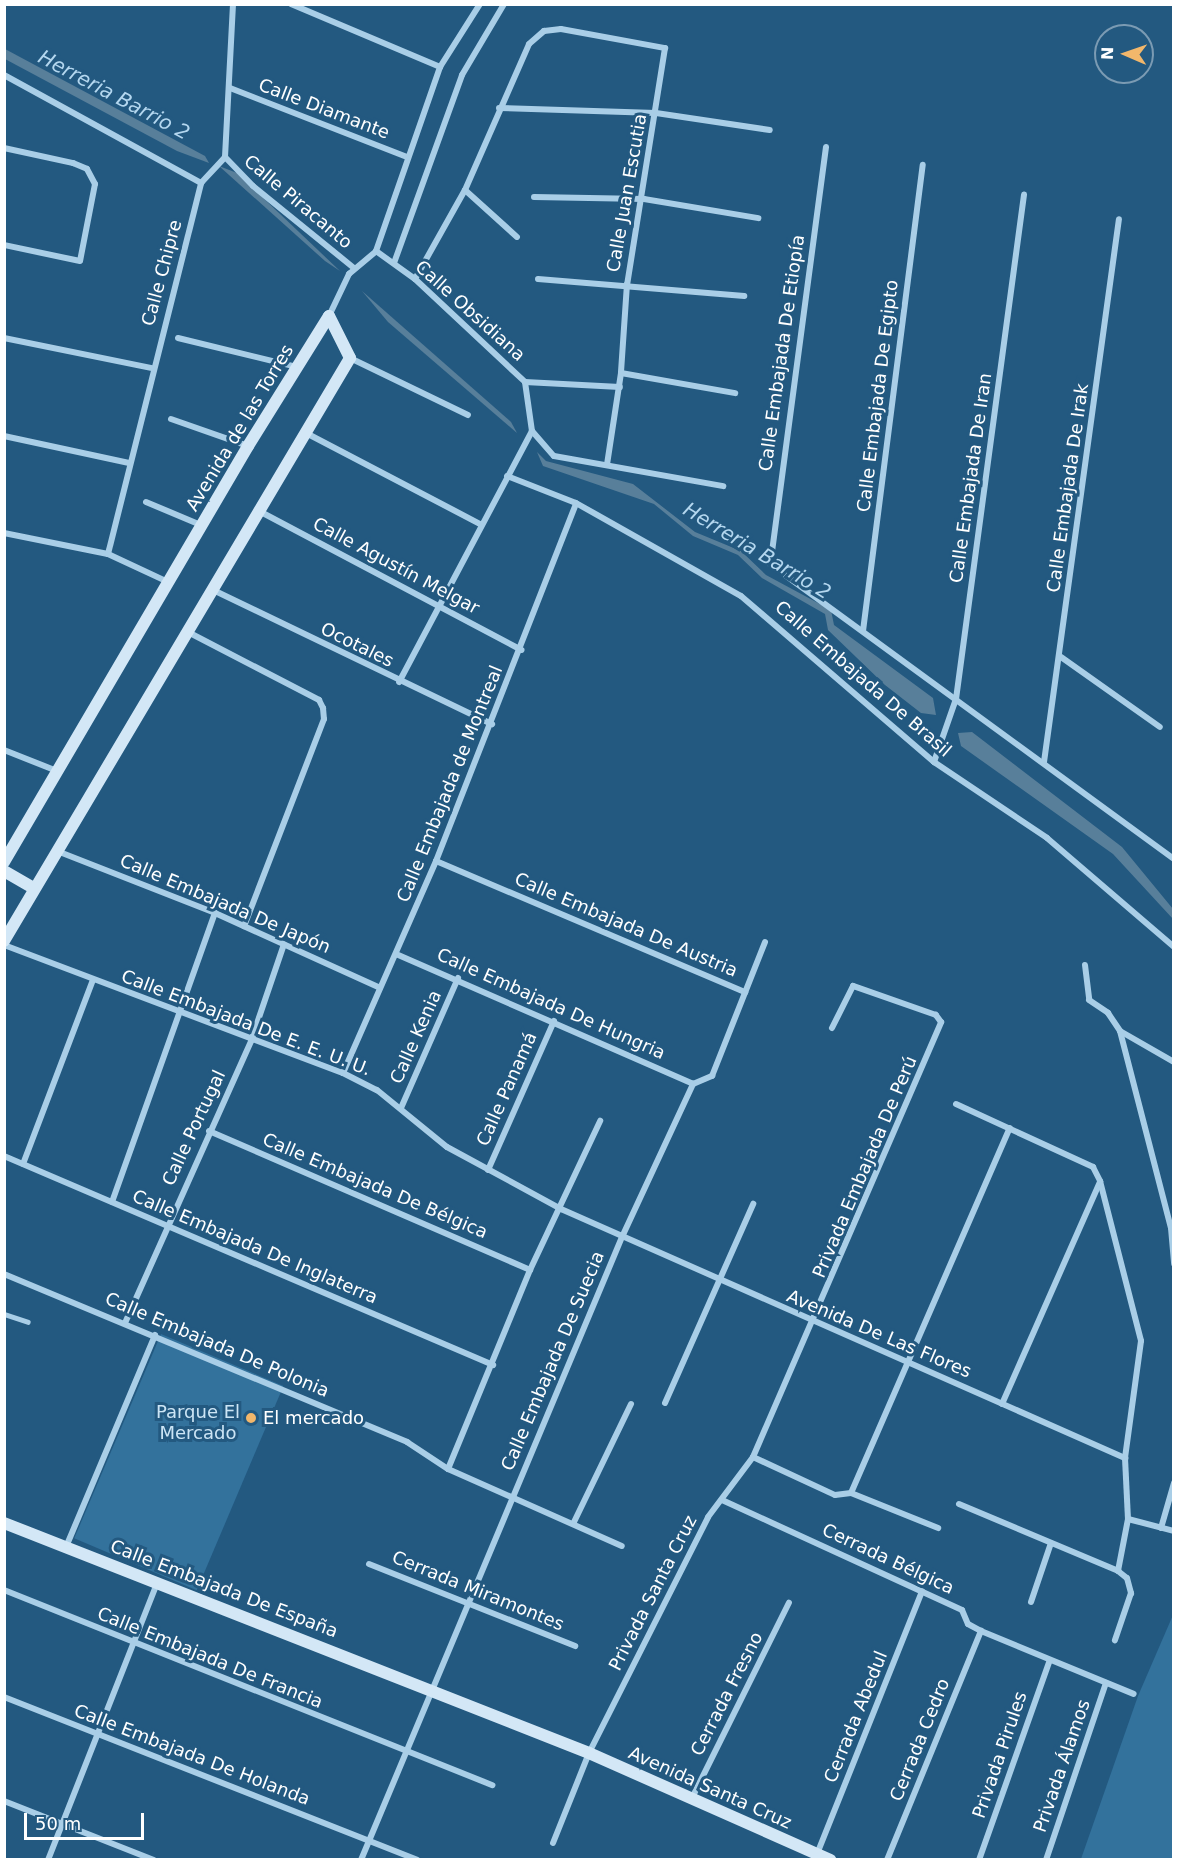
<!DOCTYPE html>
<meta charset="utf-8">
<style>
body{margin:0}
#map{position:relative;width:1178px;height:1864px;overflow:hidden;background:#235980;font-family:"DejaVu Sans",sans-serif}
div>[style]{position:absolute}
.green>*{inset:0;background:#33729c;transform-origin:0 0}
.water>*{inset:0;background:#587f9a}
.lane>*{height:4.5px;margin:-2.25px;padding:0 2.25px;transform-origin:2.25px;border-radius:2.25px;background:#a9cee7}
.street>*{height:6px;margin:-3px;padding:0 3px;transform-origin:3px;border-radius:3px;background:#a9cee7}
.secondary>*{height:12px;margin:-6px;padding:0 6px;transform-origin:6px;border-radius:6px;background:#d3e7f6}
.dots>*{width:16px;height:16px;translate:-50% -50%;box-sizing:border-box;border:3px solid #235980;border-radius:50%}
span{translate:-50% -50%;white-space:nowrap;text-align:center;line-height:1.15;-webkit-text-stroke:6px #235980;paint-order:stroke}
.street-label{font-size:18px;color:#fff}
.park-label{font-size:18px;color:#cce5f5}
.poi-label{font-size:18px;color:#fff}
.left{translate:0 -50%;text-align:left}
.water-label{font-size:20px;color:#b4d7ef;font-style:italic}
.frame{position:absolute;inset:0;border:6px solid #fff;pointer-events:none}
.north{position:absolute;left:1094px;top:24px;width:60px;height:60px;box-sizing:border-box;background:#235980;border:2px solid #7b9bb3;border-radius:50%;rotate:272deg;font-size:16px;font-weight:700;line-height:24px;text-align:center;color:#fff}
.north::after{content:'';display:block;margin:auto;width:21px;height:27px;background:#f2b76b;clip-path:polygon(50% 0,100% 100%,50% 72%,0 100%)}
.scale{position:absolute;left:24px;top:1813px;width:120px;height:27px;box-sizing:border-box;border:3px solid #fff;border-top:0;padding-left:8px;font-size:18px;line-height:21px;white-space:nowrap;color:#fff;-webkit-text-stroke:4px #235980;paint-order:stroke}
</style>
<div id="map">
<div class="green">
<i style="left:161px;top:1334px;width:133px;height:222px;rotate:23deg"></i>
<i style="clip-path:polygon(1173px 1615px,1173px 1859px,1081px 1859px,1138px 1696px)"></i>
</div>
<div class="water">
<i style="clip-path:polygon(5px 49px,205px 156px,209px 163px,177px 151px,5px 59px)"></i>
<i style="clip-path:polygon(219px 166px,237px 173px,340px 271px,325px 261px)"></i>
<i style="clip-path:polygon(362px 291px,511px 422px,517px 433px,388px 322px)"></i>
<i style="clip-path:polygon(537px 452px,546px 461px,633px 484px,695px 532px,741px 551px,766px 575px,831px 610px,834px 625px,933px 698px,936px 715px,921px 713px,885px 685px,828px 630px,825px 614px,762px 578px,738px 555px,693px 536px,654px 504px,543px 466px)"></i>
<i style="clip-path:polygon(972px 732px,1122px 847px,1173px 909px,1173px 919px,1113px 854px,961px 746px,958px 733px)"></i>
</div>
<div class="lane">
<i style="left:4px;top:1314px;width:25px;rotate:18deg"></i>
</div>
<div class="street">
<i style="left:291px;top:4px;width:162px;rotate:22.9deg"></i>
<i style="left:4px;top:75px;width:225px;rotate:28.7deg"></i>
<i style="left:230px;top:88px;width:190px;rotate:21.3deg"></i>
<i style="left:499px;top:108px;width:157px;rotate:1.8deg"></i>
<i style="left:656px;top:113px;width:115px;rotate:8.5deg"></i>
<i style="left:826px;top:147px;width:421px;rotate:97.6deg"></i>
<i style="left:770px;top:564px;width:500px;rotate:36.14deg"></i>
<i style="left:4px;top:148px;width:71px;rotate:12.3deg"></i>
<i style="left:73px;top:163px;width:15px;rotate:23deg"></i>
<i style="left:87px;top:169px;width:17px;rotate:62deg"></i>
<i style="left:95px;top:184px;width:78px;rotate:101deg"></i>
<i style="left:80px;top:261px;width:78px;rotate:-168.1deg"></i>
<i style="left:225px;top:157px;width:40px;rotate:46deg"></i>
<i style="left:253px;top:186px;width:130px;rotate:39.1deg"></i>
<i style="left:465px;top:190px;width:70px;rotate:42.1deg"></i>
<i style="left:534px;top:197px;width:110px;rotate:1deg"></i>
<i style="left:644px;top:199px;width:116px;rotate:9.5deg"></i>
<i style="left:376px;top:251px;width:48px;rotate:35.7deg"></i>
<i style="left:415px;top:279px;width:151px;rotate:43.1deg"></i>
<i style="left:525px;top:382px;width:49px;rotate:81.9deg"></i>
<i style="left:532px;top:431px;width:284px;rotate:117.9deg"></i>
<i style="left:394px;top:263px;width:200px;rotate:-70.1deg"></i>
<i style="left:462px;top:75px;width:82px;rotate:-59.4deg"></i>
<i style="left:415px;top:279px;width:102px;rotate:-60.7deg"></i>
<i style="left:465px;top:190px;width:159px;rotate:-66.3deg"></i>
<i style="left:529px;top:44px;width:20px;rotate:-41deg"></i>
<i style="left:544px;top:31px;width:17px;rotate:-7deg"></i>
<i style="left:561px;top:29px;width:106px;rotate:10.4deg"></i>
<i style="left:665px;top:48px;width:239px;rotate:99.1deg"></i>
<i style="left:627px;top:284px;width:89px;rotate:93.9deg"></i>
<i style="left:621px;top:373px;width:93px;rotate:98.7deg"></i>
<i style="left:538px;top:279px;width:207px;rotate:4.7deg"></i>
<i style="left:329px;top:316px;width:47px;rotate:-64.5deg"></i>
<i style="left:349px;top:274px;width:35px;rotate:-40deg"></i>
<i style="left:376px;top:251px;width:195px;rotate:-70.8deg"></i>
<i style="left:440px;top:67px;width:75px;rotate:-57.6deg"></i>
<i style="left:4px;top:338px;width:151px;rotate:11.5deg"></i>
<i style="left:178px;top:338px;width:122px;rotate:13.7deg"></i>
<i style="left:350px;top:358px;width:131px;rotate:25.8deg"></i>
<i style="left:621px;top:373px;width:116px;rotate:10deg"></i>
<i style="left:525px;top:382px;width:95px;rotate:3deg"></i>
<i style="left:171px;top:419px;width:82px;rotate:19.3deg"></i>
<i style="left:532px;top:431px;width:33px;rotate:49deg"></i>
<i style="left:554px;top:456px;width:172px;rotate:10.1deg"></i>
<i style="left:306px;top:433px;width:196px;rotate:27.6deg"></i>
<i style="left:4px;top:436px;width:128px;rotate:12.2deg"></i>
<i style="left:507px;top:476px;width:74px;rotate:21.4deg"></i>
<i style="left:576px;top:503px;width:189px;rotate:29.4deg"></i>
<i style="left:741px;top:596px;width:255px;rotate:40.7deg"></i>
<i style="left:934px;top:762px;width:136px;rotate:33.9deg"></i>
<i style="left:1047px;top:838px;width:167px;rotate:40.6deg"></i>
<i style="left:146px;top:502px;width:60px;rotate:22.7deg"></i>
<i style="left:259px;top:511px;width:297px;rotate:27.9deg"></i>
<i style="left:4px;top:533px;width:106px;rotate:11.4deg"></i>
<i style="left:108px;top:554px;width:66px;rotate:25deg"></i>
<i style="left:108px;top:554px;width:382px;rotate:-75.9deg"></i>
<i style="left:201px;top:183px;width:35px;rotate:-47deg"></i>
<i style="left:225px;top:157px;width:153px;rotate:-87deg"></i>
<i style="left:211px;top:589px;width:312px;rotate:25.7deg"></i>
<i style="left:186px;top:631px;width:150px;rotate:27.4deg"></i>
<i style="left:319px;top:700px;width:9px;rotate:63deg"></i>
<i style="left:323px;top:708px;width:11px;rotate:85deg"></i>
<i style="left:324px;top:719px;width:222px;rotate:111.1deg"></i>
<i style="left:863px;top:631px;width:470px;rotate:-82.7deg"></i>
<i style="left:1061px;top:657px;width:121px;rotate:35.3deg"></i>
<i style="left:4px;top:750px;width:57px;rotate:21.6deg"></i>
<i style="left:934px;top:762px;width:67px;rotate:-70.8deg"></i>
<i style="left:956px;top:699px;width:509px;rotate:-82.32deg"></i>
<i style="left:1044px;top:762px;width:548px;rotate:-82.14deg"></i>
<i style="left:57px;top:851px;width:170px;rotate:21.4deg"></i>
<i style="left:215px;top:913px;width:181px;rotate:24.4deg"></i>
<i style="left:436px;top:861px;width:336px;rotate:23deg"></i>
<i style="left:4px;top:945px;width:362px;rotate:20.7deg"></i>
<i style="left:343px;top:1073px;width:38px;rotate:27deg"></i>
<i style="left:377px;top:1090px;width:90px;rotate:39.2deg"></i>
<i style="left:447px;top:1147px;width:130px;rotate:28.5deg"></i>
<i style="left:561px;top:1209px;width:617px;rotate:23.82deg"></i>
<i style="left:396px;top:954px;width:324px;rotate:23.6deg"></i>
<i style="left:1085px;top:965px;width:35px;rotate:83deg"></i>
<i style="left:1089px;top:1000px;width:23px;rotate:34deg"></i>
<i style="left:1108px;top:1013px;width:22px;rotate:56deg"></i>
<i style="left:1120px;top:1031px;width:203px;rotate:75.5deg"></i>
<i style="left:1171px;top:1228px;width:36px;rotate:85deg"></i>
<i style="left:1120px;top:1031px;width:62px;rotate:29.9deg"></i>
<i style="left:343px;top:1073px;width:232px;rotate:-66.3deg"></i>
<i style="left:436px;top:861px;width:384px;rotate:-68.6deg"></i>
<i style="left:956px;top:1104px;width:151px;rotate:24.7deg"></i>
<i style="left:1093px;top:1167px;width:16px;rotate:63deg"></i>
<i style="left:1100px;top:1181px;width:165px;rotate:75.6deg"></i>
<i style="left:1141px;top:1341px;width:118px;rotate:97.8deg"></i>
<i style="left:1125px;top:1458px;width:61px;rotate:87.2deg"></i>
<i style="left:1128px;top:1519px;width:53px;rotate:100.9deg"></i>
<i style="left:1118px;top:1571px;width:11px;rotate:38deg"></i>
<i style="left:1127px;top:1578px;width:16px;rotate:75deg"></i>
<i style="left:1131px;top:1593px;width:50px;rotate:108.8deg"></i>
<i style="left:401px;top:1108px;width:142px;rotate:-66.3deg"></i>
<i style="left:209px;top:1131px;width:350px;rotate:23.4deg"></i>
<i style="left:4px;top:1156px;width:532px;rotate:23.14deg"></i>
<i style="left:23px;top:1164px;width:197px;rotate:-69.2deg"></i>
<i style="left:488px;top:1170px;width:163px;rotate:-66.1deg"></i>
<i style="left:112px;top:1202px;width:307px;rotate:-70.4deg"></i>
<i style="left:4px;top:1274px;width:437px;rotate:22.6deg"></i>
<i style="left:407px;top:1442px;width:49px;rotate:33.4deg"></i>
<i style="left:448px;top:1469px;width:190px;rotate:23.9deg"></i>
<i style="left:125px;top:1323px;width:309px;rotate:-65.9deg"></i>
<i style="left:251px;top:1041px;width:102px;rotate:-71.2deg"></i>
<i style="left:665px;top:1403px;width:218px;rotate:-66.1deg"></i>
<i style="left:1002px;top:1404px;width:243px;rotate:-66.2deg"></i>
<i style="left:753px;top:1457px;width:90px;rotate:24.9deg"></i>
<i style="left:835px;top:1495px;width:16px;rotate:-7deg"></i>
<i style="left:851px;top:1493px;width:94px;rotate:21.9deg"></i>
<i style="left:448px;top:1469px;width:215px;rotate:-67.6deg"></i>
<i style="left:530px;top:1270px;width:165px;rotate:-64.8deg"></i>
<i style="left:851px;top:1493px;width:398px;rotate:-66.5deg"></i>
<i style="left:722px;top:1500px;width:264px;rotate:24.6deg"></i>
<i style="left:962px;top:1610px;width:15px;rotate:67deg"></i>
<i style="left:968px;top:1624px;width:15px;rotate:28deg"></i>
<i style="left:981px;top:1631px;width:165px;rotate:22.4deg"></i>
<i style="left:959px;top:1504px;width:173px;rotate:22.8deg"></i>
<i style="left:1128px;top:1519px;width:48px;rotate:14.6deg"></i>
<i style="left:574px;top:1522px;width:131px;rotate:-64.2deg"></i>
<i style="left:1161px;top:1528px;width:47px;rotate:-73.9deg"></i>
<i style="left:66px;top:1547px;width:230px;rotate:-67.2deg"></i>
<i style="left:369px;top:1564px;width:222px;rotate:21.7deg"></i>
<i style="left:4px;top:1590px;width:526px;rotate:21.78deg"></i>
<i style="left:1031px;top:1602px;width:62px;rotate:-71.3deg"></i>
<i style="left:4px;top:1697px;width:444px;rotate:21.5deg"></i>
<i style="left:692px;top:1798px;width:218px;rotate:-63.6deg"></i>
<i style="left:4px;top:1801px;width:161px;rotate:21.5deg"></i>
<i style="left:553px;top:1843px;width:97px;rotate:-68.2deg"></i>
<i style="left:589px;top:1753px;width:264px;rotate:-63.2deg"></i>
<i style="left:708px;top:1517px;width:75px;rotate:-53.1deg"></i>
<i style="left:753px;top:1457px;width:474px;rotate:-66.6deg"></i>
<i style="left:941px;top:1022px;width:9px;rotate:-126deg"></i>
<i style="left:936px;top:1015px;width:88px;rotate:-160.7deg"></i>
<i style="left:853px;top:986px;width:47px;rotate:116.6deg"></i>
<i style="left:817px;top:1854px;width:283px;rotate:-68.2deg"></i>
<i style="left:48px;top:1860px;width:298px;rotate:-68.5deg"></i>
<i style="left:361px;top:1860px;width:675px;rotate:-67.27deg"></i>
<i style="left:622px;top:1237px;width:169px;rotate:-65.1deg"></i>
<i style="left:693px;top:1084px;width:21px;rotate:-23deg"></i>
<i style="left:712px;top:1076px;width:144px;rotate:-68.4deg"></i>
<i style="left:887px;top:1860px;width:248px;rotate:-67.7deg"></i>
<i style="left:979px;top:1860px;width:212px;rotate:-70.5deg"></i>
<i style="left:1046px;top:1860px;width:187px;rotate:-71.3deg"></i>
</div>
<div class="secondary">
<i style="left:4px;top:862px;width:482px;rotate:-59.6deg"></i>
<i style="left:248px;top:446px;width:153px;rotate:-58.1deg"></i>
<i style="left:329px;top:316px;width:47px;rotate:63.4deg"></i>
<i style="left:350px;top:358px;width:678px;rotate:120.69deg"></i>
<i style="left:4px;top:871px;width:34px;rotate:30deg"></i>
<i style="left:4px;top:1523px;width:629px;rotate:21.46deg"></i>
<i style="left:589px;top:1753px;width:264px;rotate:23.9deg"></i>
</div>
<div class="dots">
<i style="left:251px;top:1418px;background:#f2b76b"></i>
</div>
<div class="street-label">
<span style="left:324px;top:109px;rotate:21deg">Calle Diamante</span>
<span style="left:627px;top:193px;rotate:-80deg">Calle Juan Escutia</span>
<span style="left:298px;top:202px;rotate:40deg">Calle Piracanto</span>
<span style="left:162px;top:273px;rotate:-75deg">Calle Chipre</span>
<span style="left:470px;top:311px;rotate:42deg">Calle Obsidiana</span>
<span style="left:782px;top:353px;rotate:-82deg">Calle Embajada De Etiopía</span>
<span style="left:878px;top:396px;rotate:-83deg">Calle Embajada De Egipto</span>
<span style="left:240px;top:428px;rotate:-59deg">Avenida de las Torres</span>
<span style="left:971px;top:478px;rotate:-82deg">Calle Embajada De Iran</span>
<span style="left:1068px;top:488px;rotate:-82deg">Calle Embajada De Irak</span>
<span style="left:396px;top:566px;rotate:28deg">Calle Agustín Melgar</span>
<span style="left:357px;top:645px;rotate:26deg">Ocotales</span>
<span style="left:863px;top:679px;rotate:41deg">Calle Embajada De Brasil</span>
<span style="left:450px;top:784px;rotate:-68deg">Calle Embajada de Montreal</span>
<span style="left:225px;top:904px;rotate:23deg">Calle Embajada De Japón</span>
<span style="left:626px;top:925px;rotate:23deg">Calle Embajada De Austria</span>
<span style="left:551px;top:1004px;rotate:24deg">Calle Embajada De Hungria</span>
<span style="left:246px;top:1023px;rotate:21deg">Calle Embajada De E. E. U. U.</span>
<span style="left:416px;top:1037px;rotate:-66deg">Calle Kenia</span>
<span style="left:507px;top:1089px;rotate:-66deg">Calle Panamá</span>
<span style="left:194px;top:1128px;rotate:-65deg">Calle Portugal</span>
<span style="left:865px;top:1167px;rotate:-67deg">Privada Embajada De Perú</span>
<span style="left:375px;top:1186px;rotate:23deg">Calle Embajada De Bélgica</span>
<span style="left:255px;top:1247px;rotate:23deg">Calle Embajada De Inglaterra</span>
<span style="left:879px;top:1334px;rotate:23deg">Avenida De Las Flores</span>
<span style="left:217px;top:1345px;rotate:23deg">Calle Embajada De Polonia</span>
<span style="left:553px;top:1361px;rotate:-67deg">Calle Embajada De Suecia</span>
<span style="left:888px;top:1559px;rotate:25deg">Cerrada Bélgica</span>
<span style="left:224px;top:1589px;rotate:21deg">Calle Embajada De España</span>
<span style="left:478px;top:1591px;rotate:22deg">Cerrada Miramontes</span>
<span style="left:653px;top:1593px;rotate:-63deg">Privada Santa Cruz</span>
<span style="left:210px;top:1658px;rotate:22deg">Calle Embajada De Francia</span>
<span style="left:727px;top:1694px;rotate:-63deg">Cerrada Fresno</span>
<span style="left:856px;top:1717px;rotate:-68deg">Cerrada Abedul</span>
<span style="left:920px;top:1740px;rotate:-68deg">Cerrada Cedro</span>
<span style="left:192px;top:1755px;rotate:21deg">Calle Embajada De Holanda</span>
<span style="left:1000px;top:1755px;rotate:-71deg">Privada Pirules</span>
<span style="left:1062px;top:1766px;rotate:-71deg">Privada Álamos</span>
<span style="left:710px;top:1788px;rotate:24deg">Avenida Santa Cruz</span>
</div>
<div class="park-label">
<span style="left:198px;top:1423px">Parque El<br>Mercado</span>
</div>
<div class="poi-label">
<span class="left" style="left:263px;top:1418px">El mercado</span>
</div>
<div class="water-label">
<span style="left:114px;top:95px;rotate:28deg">Herreria Barrio 2</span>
<span style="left:757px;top:551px;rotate:31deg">Herreria Barrio 2</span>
</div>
<div class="frame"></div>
<div class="north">N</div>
<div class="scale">50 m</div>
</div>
